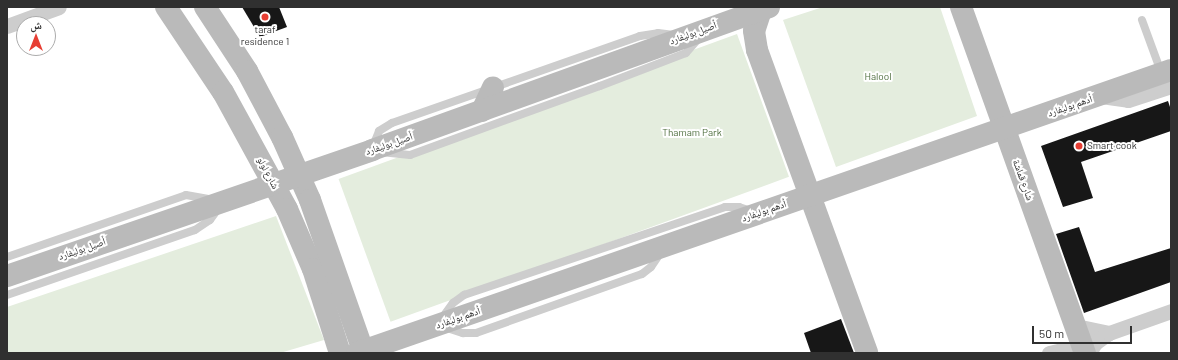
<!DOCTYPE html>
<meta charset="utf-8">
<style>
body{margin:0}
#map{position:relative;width:1178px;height:360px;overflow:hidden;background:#fff;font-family:Barlow,"Noto Naskh Arabic",sans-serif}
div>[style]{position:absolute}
.green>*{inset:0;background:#e4edde;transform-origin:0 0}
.building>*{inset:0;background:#171717}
.lane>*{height:8px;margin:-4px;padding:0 4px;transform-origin:4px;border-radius:4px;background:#cdcdcd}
.street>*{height:15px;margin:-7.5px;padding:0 7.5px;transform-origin:7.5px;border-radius:7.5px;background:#cdcdcd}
.secondary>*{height:22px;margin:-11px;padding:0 11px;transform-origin:11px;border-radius:11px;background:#bababa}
.dots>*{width:11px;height:11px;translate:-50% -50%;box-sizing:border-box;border:2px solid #fff;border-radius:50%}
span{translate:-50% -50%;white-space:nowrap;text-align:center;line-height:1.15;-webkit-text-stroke:4px #fff;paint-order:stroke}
.poi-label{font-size:10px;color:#303030}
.left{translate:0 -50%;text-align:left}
.street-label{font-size:10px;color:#303030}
.park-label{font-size:10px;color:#4d6d3d}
.frame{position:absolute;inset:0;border:8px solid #303030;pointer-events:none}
.north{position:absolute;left:16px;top:16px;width:40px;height:40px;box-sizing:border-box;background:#fff;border:1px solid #acacac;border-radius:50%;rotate:0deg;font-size:11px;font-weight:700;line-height:16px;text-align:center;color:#303030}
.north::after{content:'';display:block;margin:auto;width:14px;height:18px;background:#e73e33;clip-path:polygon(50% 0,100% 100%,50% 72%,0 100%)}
.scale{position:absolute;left:1032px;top:326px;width:100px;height:18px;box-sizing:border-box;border:2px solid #303030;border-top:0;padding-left:5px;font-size:12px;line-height:14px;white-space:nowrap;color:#303030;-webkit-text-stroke:3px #fff;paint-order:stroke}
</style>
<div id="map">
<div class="green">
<i style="clip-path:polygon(823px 7px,940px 7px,977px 116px,836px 167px,783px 20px)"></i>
<i style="left:737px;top:34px;width:152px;height:424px;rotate:70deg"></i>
<i style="clip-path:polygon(276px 216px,324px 340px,280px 353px,7px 353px,7px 307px)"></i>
</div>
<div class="building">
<i style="clip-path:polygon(242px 7px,279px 7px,287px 27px,260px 37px)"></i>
<i style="clip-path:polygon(1168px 101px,1171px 110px,1171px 131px,1081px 162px,1093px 198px,1063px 207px,1041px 146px)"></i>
<i style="clip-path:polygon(1079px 227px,1095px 272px,1171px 248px,1171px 282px,1084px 313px,1056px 234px)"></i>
<i style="clip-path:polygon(841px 319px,854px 353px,811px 353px,804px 333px)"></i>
</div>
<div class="lane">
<i style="left:1142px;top:20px;width:55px;rotate:69.9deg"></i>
<i style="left:373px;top:146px;width:16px;rotate:-68deg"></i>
<i style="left:379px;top:131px;width:15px;rotate:-32deg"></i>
<i style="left:392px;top:123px;width:263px;rotate:-19.3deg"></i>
<i style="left:640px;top:36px;width:18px;rotate:-9deg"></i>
<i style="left:658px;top:33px;width:16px;rotate:7deg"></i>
<i style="left:381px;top:152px;width:29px;rotate:6deg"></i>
<i style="left:410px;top:155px;width:202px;rotate:-20deg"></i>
<i style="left:600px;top:86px;width:92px;rotate:-21deg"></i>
<i style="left:686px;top:53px;width:23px;rotate:-49deg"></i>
<i style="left:7px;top:257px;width:189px;rotate:-19.1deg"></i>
<i style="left:186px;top:195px;width:27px;rotate:10deg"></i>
<i style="left:7px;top:295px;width:199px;rotate:-19.1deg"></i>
<i style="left:195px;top:230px;width:18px;rotate:-34deg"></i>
<i style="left:210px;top:220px;width:14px;rotate:-54deg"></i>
<i style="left:442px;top:318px;width:19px;rotate:-54deg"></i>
<i style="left:453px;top:303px;width:14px;rotate:-36deg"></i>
<i style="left:464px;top:295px;width:275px;rotate:-18.6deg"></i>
<i style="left:725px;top:207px;width:14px"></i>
<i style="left:739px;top:207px;width:13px;rotate:18deg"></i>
<i style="left:444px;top:327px;width:20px;rotate:18deg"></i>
<i style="left:463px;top:333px;width:13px"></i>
<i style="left:476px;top:333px;width:176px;rotate:-19.6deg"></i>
<i style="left:642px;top:274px;width:11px;rotate:-38deg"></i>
<i style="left:651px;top:267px;width:18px;rotate:-56deg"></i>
</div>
<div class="street">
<i style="left:7px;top:26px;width:55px;rotate:-20.1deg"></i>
<i style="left:1101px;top:96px;width:27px;rotate:8deg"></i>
<i style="left:1128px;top:100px;width:45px;rotate:-18deg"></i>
<i style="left:1076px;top:326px;width:34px;rotate:12deg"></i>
<i style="left:1049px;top:353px;width:13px;rotate:-13deg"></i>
<i style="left:1062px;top:350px;width:17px;rotate:10deg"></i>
<i style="left:1089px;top:353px;width:12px;rotate:-59deg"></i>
<i style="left:1095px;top:343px;width:17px;rotate:-36deg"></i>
<i style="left:1109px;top:333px;width:66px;rotate:-19.5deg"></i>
</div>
<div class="secondary">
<i style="left:166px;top:7px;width:102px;rotate:56.2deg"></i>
<i style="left:223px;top:92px;width:133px;rotate:61.3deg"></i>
<i style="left:287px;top:209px;width:65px;rotate:66.6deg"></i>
<i style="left:313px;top:269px;width:88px;rotate:72.2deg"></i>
<i style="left:205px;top:7px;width:77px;rotate:56.7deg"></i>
<i style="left:247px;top:71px;width:75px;rotate:62.1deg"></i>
<i style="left:282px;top:137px;width:69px;rotate:66deg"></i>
<i style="left:310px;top:200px;width:162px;rotate:70.6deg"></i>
<i style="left:961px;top:7px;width:368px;rotate:70.3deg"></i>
<i style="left:761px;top:10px;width:22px;rotate:108deg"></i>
<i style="left:754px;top:31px;width:19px;rotate:81deg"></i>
<i style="left:757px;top:50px;width:322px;rotate:70deg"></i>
<i style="left:482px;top:111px;width:26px;rotate:-65deg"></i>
<i style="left:7px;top:276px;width:386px;rotate:-19deg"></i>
<i style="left:372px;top:150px;width:422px;rotate:-19.8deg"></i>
<i style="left:357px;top:353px;width:862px;rotate:-19.17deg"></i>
</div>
<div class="dots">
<i style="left:265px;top:17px;background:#e73e33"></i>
<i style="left:1079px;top:146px;background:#e73e33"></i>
</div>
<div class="poi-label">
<span style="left:265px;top:35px">taraf<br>residence 1</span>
<span class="left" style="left:1087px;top:146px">Smart cook</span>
</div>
<div class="street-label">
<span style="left:693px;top:33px;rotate:-20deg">أصيل بوليفارد</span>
<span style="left:1070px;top:106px;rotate:-19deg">أدهم بوليفارد</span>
<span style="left:389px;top:144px;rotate:-19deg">أصيل بوليفارد</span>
<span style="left:268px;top:173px;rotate:62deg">شارع لولو</span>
<span style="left:1023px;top:180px;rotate:70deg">شارع قماشة</span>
<span style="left:764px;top:211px;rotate:-19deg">أدهم بوليفارد</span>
<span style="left:82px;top:249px;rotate:-19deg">أصيل بوليفارد</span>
<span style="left:458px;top:318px;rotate:-19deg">أدهم بوليفارد</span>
</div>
<div class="park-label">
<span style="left:878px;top:77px">Halool</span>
<span style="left:692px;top:133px">Thamam Park</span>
</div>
<div class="frame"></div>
<div class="north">ش</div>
<div class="scale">50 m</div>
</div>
